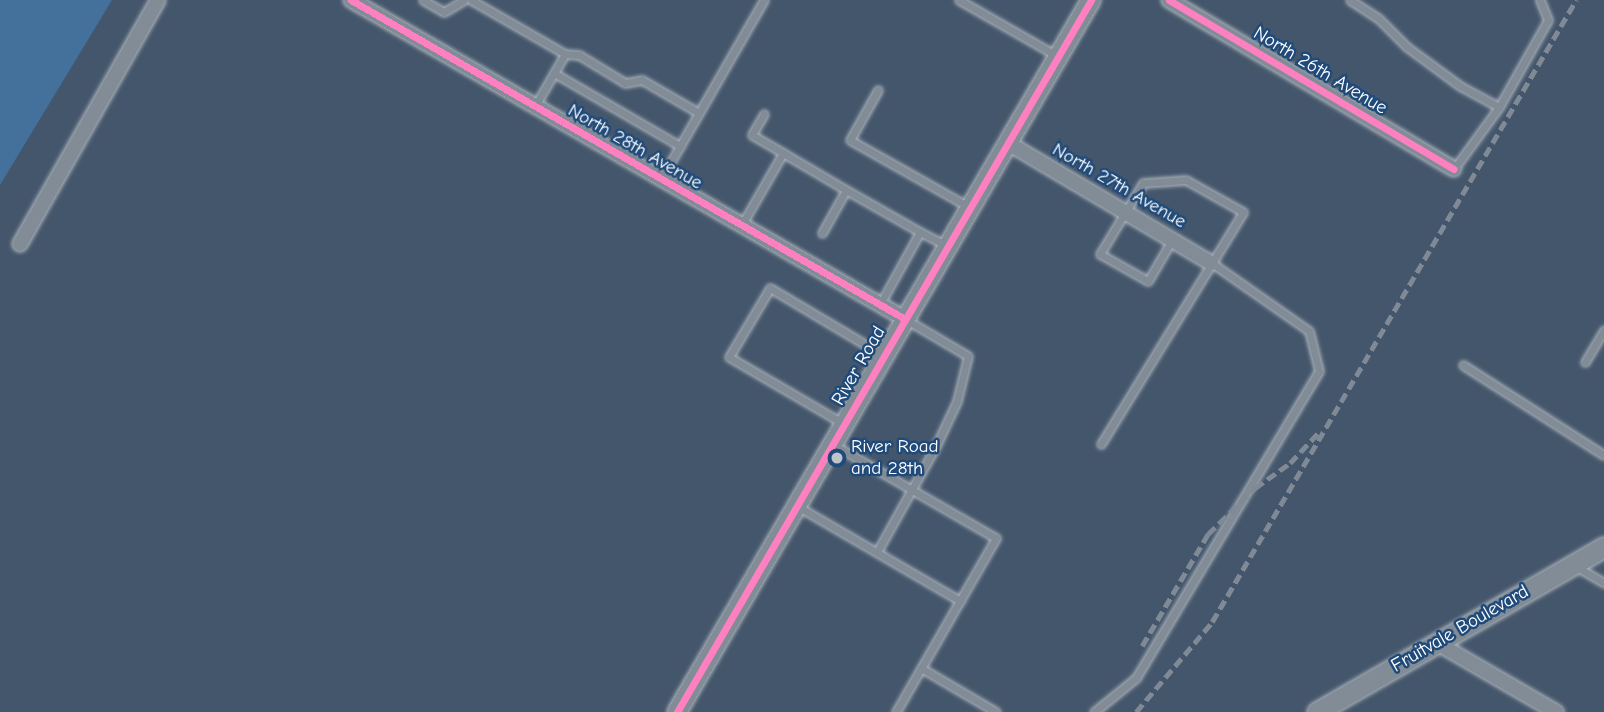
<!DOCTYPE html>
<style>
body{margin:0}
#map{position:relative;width:1604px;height:712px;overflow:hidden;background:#44566b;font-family:"Comic Neue",sans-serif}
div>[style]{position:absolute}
.water>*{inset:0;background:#44719c}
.roads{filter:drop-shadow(0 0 2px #abb3bc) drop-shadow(0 0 2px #abb3bc)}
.service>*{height:7px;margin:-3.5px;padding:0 3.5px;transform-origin:3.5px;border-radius:3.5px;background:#828c96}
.minor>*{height:14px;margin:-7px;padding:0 7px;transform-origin:7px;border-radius:7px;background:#828c96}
.tertiary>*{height:18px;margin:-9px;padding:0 9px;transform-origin:9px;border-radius:9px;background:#828c96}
.secondary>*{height:19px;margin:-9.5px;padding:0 9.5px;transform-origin:9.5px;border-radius:9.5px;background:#828c96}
.rail>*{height:4.5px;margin-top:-2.25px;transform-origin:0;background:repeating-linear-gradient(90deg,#808a96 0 10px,transparent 0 15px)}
.cycleway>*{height:7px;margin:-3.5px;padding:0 3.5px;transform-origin:3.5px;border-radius:3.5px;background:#ff80c0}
.dots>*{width:19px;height:19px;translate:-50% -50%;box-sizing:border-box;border:4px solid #1f4a7a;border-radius:50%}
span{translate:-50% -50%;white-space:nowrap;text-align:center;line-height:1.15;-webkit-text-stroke:5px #1f4a7a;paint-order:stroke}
.street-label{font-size:19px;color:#fff}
.poi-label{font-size:19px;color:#fff}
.left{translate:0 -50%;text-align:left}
</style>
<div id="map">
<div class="water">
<i style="clip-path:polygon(0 0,112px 0,0 185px)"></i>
</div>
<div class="roads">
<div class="service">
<i style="left:423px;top:0;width:24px;rotate:30deg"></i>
<i style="left:444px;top:12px;width:23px;rotate:-31deg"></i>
<i style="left:471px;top:0;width:108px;rotate:29.9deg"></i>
<i style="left:565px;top:54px;width:60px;rotate:120deg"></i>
<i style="left:959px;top:0;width:113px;rotate:29.7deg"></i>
<i style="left:1350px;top:0;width:33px;rotate:33deg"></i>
<i style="left:1378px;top:18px;width:41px;rotate:45deg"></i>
<i style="left:1407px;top:47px;width:66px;rotate:36.3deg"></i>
<i style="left:1460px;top:86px;width:44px;rotate:28.3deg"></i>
<i style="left:565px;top:54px;width:14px;rotate:4deg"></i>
<i style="left:579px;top:55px;width:54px;rotate:31.3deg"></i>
<i style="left:625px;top:83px;width:17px;rotate:-10deg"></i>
<i style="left:642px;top:80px;width:66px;rotate:30.1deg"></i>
<i style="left:554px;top:73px;width:146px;rotate:30.1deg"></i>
<i style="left:878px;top:90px;width:57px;rotate:119.2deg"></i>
<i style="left:850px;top:140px;width:137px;rotate:29.4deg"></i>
<i style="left:764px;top:114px;width:24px;rotate:120deg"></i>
<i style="left:752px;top:135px;width:36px;rotate:30deg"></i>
<i style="left:1454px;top:169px;width:77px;rotate:-54deg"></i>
<i style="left:1499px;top:107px;width:100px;rotate:-60.6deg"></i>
<i style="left:1548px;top:20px;width:22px;rotate:-112deg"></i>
<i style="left:661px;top:179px;width:207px;rotate:-60.1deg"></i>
<i style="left:741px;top:226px;width:84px;rotate:-60.1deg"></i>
<i style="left:783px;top:153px;width:73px;rotate:30.4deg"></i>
<i style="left:920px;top:232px;width:30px;rotate:27deg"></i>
<i style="left:822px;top:233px;width:49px;rotate:-60.8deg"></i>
<i style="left:846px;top:190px;width:85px;rotate:29.6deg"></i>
<i style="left:920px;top:232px;width:85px;rotate:119deg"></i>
<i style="left:1585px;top:362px;width:37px;rotate:-59deg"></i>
<i style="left:1463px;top:365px;width:167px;rotate:32.6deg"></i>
<i style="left:844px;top:424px;width:133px;rotate:-149.8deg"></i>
<i style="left:729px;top:357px;width:80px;rotate:-59.3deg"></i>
<i style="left:770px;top:288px;width:131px;rotate:30.7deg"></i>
<i style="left:1101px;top:444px;width:272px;rotate:-58.5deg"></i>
<i style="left:1243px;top:212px;width:65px;rotate:-150.7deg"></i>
<i style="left:1186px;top:180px;width:43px;rotate:176deg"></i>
<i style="left:1143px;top:183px;width:83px;rotate:121.2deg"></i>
<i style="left:1100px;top:254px;width:55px;rotate:29.4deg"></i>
<i style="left:1148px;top:281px;width:48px;rotate:-59.7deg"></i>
<i style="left:834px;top:445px;width:187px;rotate:29.9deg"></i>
<i style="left:996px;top:538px;width:201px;rotate:119.9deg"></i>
<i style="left:797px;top:506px;width:189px;rotate:30.2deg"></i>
<i style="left:877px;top:552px;width:119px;rotate:-60.9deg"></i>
<i style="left:935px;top:448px;width:52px;rotate:-64.9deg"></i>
<i style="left:957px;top:401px;width:46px;rotate:-76.3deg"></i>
<i style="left:968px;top:356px;width:73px;rotate:-149.6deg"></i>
<i style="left:1575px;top:566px;width:34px;rotate:30deg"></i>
<i style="left:921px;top:668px;width:87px;rotate:30.4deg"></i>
<i style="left:1094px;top:712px;width:54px;rotate:-39deg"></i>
<i style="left:1136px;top:678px;width:357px;rotate:-59.2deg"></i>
<i style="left:1319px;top:371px;width:41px;rotate:-104deg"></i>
<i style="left:1309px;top:331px;width:118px;rotate:-145deg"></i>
</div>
<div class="minor">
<i style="left:351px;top:0;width:639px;rotate:29.93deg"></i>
<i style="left:1169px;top:0;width:331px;rotate:30.7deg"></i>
<i style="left:1008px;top:143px;width:236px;rotate:30.6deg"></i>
<i style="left:20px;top:244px;width:280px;rotate:-60.5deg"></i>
<i style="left:1437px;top:643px;width:138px;rotate:30.1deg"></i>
</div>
<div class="tertiary">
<i style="left:677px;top:712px;width:824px;rotate:-59.82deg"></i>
</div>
<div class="secondary">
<i style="left:1317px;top:712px;width:331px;rotate:-29.9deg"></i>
</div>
</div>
<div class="rail">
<i style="left:1142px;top:646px;width:130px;rotate:-59.5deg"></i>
<i style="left:1208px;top:534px;width:66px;rotate:-44.4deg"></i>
<i style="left:1255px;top:488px;width:43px;rotate:-35.5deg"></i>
<i style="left:1290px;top:463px;width:41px;rotate:-47deg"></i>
<i style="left:1136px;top:712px;width:118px;rotate:-49.8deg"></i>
<i style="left:1212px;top:622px;width:721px;rotate:-59.66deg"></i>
</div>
<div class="cycleway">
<i style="left:351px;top:0;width:639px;rotate:29.93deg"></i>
<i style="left:1169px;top:0;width:331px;rotate:30.7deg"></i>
<i style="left:677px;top:712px;width:824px;rotate:-59.82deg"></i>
</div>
<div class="dots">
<i style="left:837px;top:458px;background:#bec4cb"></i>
</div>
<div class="street-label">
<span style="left:1320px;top:71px;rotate:31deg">North 26th Avenue</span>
<span style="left:635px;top:147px;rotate:30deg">North 28th Avenue</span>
<span style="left:1119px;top:186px;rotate:30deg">North 27th Avenue</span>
<span style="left:859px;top:366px;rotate:-60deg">River Road</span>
<span style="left:1460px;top:629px;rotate:-30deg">Fruitvale Boulevard</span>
</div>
<div class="poi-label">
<span class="left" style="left:851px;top:458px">River Road<br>and 28th</span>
</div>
</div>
